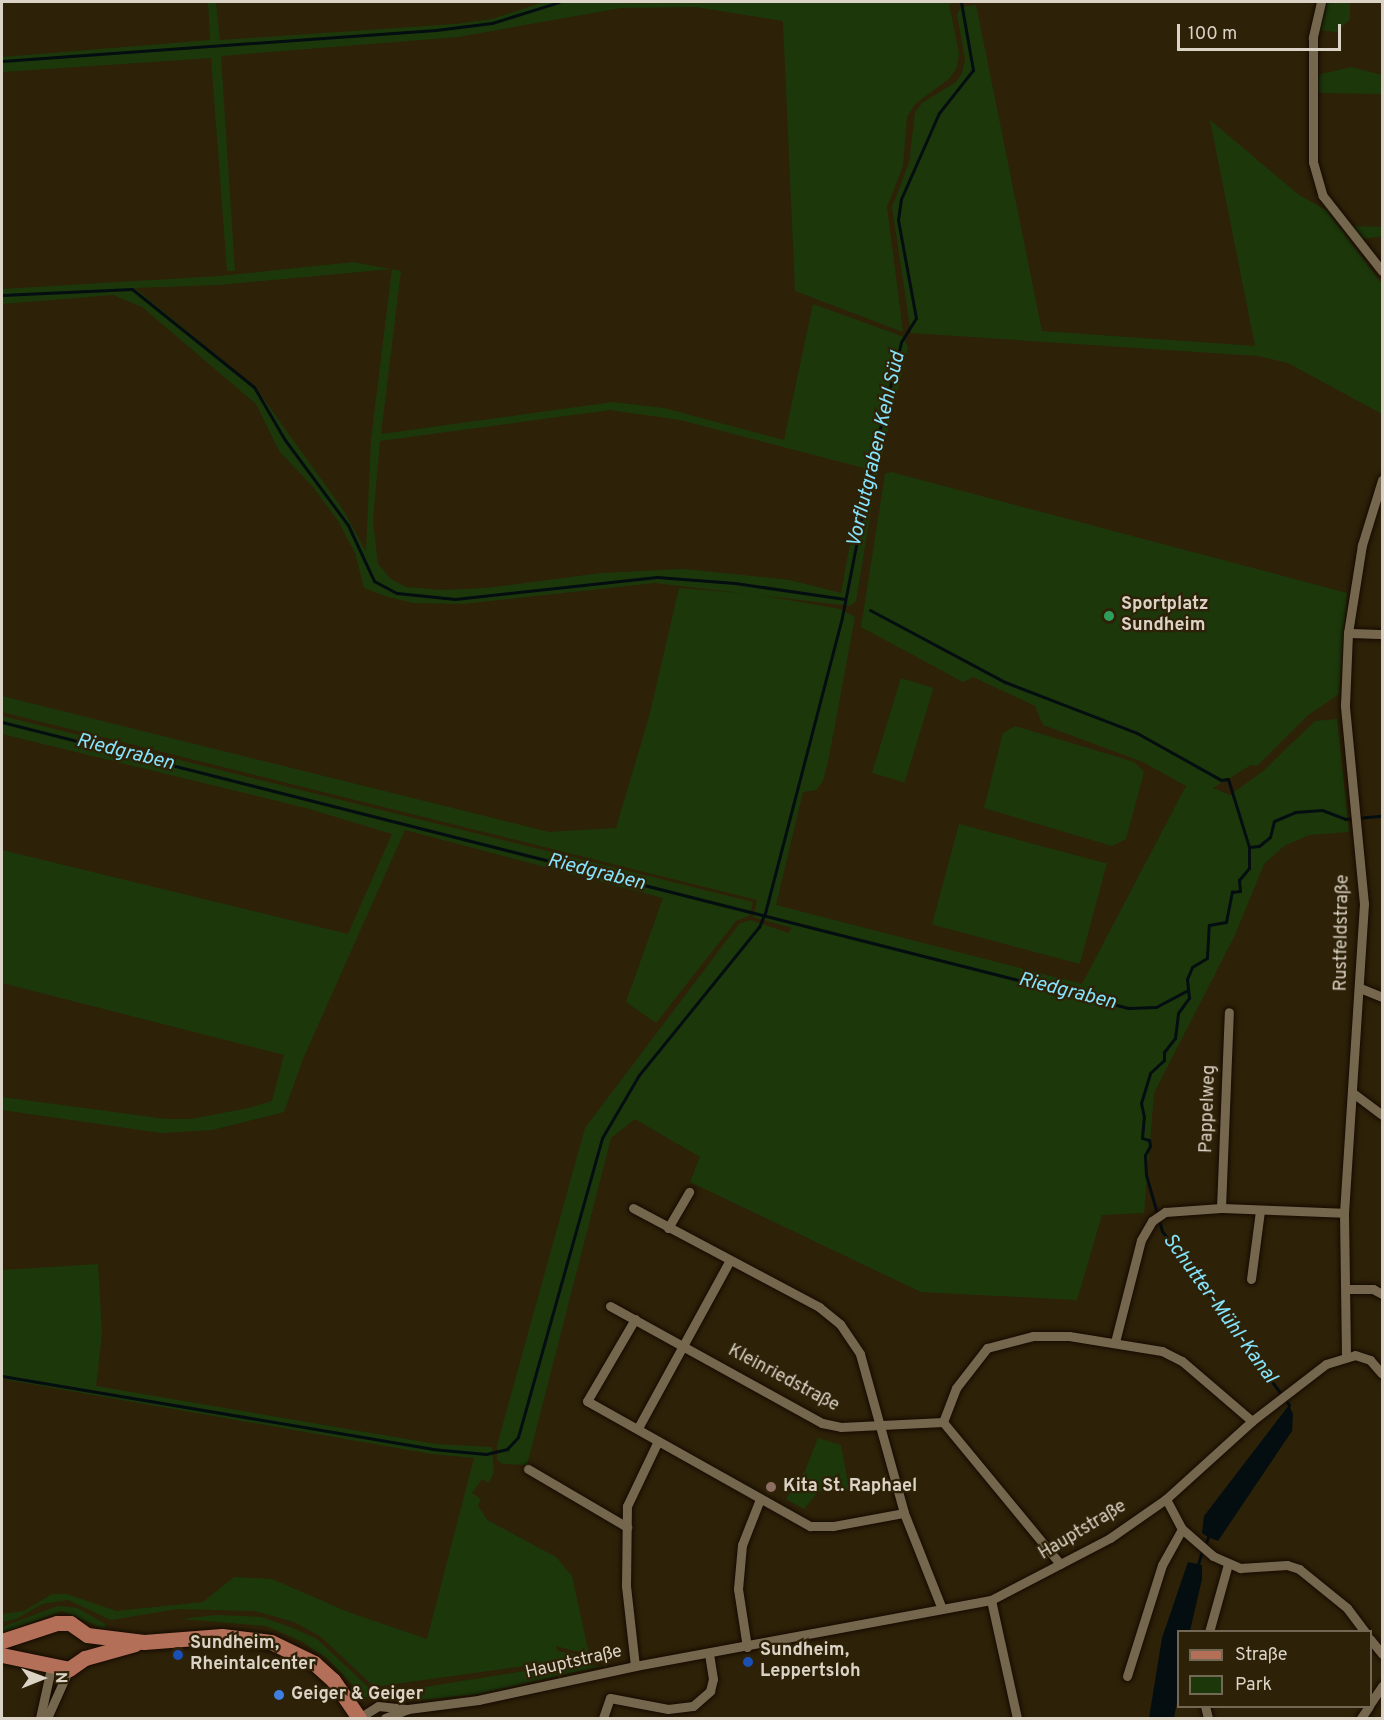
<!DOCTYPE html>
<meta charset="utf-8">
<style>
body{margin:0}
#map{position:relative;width:1384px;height:1720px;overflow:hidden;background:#2d2108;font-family:Overpass,sans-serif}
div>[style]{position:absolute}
.green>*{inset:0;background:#1c380b;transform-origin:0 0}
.water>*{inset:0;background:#040e11}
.stream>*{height:3px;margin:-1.5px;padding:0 1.5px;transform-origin:1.5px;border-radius:1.5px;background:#040e11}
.roads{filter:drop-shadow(0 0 2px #150a00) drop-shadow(0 0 2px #150a00)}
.street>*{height:9px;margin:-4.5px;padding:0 4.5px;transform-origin:4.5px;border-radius:4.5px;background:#75674d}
.primary>*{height:15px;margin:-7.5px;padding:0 7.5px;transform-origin:7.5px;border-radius:7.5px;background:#b46f58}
.dots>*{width:16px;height:16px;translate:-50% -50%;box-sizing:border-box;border:3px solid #2d2108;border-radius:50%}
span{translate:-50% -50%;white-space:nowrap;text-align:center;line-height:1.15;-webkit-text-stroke:4.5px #2d2108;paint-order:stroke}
.poi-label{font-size:18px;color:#dbd3c5;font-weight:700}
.left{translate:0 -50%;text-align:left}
.street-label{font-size:18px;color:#dbd3c5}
.water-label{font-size:20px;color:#85e4fc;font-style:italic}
.frame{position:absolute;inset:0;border:3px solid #dbd3c5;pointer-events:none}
.legend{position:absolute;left:1177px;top:1630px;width:195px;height:78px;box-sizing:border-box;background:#2d2108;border:2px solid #736854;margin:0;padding:8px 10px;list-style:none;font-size:18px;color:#dbd3c5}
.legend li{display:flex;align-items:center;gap:12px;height:30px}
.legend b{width:30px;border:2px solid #736854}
.north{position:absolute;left:12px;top:1648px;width:60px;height:60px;-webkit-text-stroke:4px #2d2108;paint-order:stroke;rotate:89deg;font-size:16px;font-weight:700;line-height:24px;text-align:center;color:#dbd3c5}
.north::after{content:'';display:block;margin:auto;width:21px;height:27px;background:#dbd3c5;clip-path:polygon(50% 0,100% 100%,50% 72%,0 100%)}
.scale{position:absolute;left:1177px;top:24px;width:164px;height:27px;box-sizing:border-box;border:3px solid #dbd3c5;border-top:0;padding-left:8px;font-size:18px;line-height:21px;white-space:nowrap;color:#dbd3c5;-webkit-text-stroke:4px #2d2108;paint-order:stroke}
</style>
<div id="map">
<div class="green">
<i style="clip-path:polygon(208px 2px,216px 2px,220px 40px,455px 24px,492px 19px,544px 2px,963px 2px,949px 4px,959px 53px,957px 67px,950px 78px,915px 104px,907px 117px,903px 166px,887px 207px,903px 332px,795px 291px,783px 21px,696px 7px,621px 8px,458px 37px,221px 56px,235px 271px,227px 271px,211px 58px,2px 72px,2px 57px,210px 40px)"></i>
<i style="clip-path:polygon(1324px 2px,1350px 2px,1350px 19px,1337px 32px,1318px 30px)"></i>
<i style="clip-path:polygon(976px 5px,1042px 331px,1255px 346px,1210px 120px,1299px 195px,1326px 210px,1382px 284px,1382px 414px,1288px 363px,1258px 356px,911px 333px,892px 207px,909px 163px,915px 113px,922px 103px,956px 82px,962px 73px,965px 59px,957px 14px,961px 7px)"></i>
<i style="clip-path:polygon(1351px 67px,1382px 75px,1382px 94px,1315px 93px,1317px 75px)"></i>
<i style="clip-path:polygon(1352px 226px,1382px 227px,1382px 236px,1363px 239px)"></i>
<i style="clip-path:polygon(evenodd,353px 262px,401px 271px,381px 434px,613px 402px,664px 408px,784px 440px,813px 304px,904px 337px,908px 348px,875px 485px,856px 601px,850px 606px,655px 583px,463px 604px,413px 603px,388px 597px,364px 588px,355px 553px,338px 521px,313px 487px,279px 451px,256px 404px,142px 307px,113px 295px,2px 304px,2px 289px,220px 276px,353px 262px,392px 269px,371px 439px,366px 552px,344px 511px,255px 387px,135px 288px,218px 285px,392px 269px,353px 262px,610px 410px,680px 420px,864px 468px,841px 593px,790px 580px,684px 569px,601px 573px,487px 588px,441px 590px,406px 587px,391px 579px,378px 564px,373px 521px,380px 441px,610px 410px)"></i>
<i style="clip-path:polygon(891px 472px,1347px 593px,1339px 694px,1307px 716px,1257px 766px,1251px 765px,1213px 788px,1230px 795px,1262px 772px,1315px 721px,1337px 719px,1349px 832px,1309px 835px,1284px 846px,1264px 864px,1235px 935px,1154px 1093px,1144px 1213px,1102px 1215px,1077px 1300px,921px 1292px,690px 1182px,700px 1157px,635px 1119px,611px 1138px,527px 1465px,503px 1464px,497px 1460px,497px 1445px,585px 1128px,739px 924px,750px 920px,788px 933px,792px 928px,753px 917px,757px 900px,2px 712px,2px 696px,549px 832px,616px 828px,649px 717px,679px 588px,753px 594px,840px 609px,855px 617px,828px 762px,823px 781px,816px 790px,803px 792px,776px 905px,1082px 984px,1186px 786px,1143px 762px,1043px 725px,1035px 706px,973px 677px,963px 682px,861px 627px,885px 474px)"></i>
<i style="left:901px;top:678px;width:34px;height:99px;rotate:17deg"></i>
<i style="clip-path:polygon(2px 716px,753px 902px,750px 915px,736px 921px,656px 1023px,626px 1002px,663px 898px,405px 830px,303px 1059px,284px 1112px,212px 1130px,161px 1133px,2px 1110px,2px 1097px,166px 1119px,191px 1119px,249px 1108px,272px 1101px,284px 1055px,2px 983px,2px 850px,348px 934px,392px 834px,306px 808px,2px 734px)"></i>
<i style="clip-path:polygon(1015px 726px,1134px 762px,1144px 772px,1126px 839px,1112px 846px,984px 808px,1003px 733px)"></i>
<i style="left:959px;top:824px;width:153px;height:104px;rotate:15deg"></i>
<i style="clip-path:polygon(98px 1264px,102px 1333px,96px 1386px,435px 1444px,492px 1447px,494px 1472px,489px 1483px,482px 1479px,472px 1493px,481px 1499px,478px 1505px,487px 1520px,556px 1557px,572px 1576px,591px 1663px,582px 1653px,556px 1646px,557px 1651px,578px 1655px,584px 1663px,568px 1660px,380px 1686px,371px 1684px,320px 1636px,294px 1622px,255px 1611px,177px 1609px,111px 1620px,68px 1600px,42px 1604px,16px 1619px,2px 1622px,2px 1614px,24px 1611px,52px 1594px,67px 1594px,116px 1611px,203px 1602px,234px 1577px,272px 1579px,348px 1612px,427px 1639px,474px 1458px,431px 1454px,2px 1379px,2px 1270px)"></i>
<i style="clip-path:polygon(818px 1438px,841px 1445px,849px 1489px,818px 1492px,804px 1509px,786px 1499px,805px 1471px)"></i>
<i style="clip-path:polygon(58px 1606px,77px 1608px,105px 1624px,105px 1629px,62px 1611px,2px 1633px,2px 1627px)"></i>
<i style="clip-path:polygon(216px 1615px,261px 1617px,293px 1628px,317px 1639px,369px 1688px,399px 1692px,402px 1699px,364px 1697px,328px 1659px,301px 1641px,266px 1626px,182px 1619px)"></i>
<i style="clip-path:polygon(568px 1664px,601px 1666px,477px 1694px,423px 1700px,411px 1696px,413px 1689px)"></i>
</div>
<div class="water">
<i style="clip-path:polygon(1289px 1405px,1293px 1414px,1292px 1431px,1218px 1541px,1208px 1537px,1202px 1533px,1204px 1516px)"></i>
<i style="clip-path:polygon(1188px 1562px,1202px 1565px,1202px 1579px,1190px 1631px,1178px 1632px,1178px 1697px,1174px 1718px,1149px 1718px,1162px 1638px)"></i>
</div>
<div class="stream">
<i style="left:2px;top:61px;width:435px;rotate:-4.1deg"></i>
<i style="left:436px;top:30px;width:56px;rotate:-7.1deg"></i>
<i style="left:492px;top:23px;width:70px;rotate:-17.4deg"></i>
<i style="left:2px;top:295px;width:130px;rotate:-2.6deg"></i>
<i style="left:132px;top:289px;width:156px;rotate:38.8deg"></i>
<i style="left:254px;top:387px;width:61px;rotate:59.7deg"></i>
<i style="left:285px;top:440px;width:106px;rotate:53.5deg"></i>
<i style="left:348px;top:525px;width:62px;rotate:65.1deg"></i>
<i style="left:374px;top:581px;width:26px;rotate:28deg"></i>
<i style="left:397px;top:593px;width:58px;rotate:5.9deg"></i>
<i style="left:455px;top:599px;width:203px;rotate:-6.2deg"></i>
<i style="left:657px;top:577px;width:78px;rotate:4.4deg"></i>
<i style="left:735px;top:583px;width:111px;rotate:8.3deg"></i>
<i style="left:870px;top:610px;width:153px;rotate:28.1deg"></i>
<i style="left:1005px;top:682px;width:142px;rotate:21.1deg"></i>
<i style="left:1137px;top:733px;width:96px;rotate:29.2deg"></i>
<i style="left:1221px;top:780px;width:7px;rotate:-8deg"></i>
<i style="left:1228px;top:779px;width:71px;rotate:72.8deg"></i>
<i style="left:2px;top:722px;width:1162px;rotate:14.25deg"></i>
<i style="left:1128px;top:1008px;width:28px;rotate:-2deg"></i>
<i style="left:1156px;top:1007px;width:36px;rotate:-28deg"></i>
<i style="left:2px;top:1376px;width:436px;rotate:9.6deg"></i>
<i style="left:432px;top:1449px;width:54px;rotate:5.3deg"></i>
<i style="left:486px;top:1454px;width:22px;rotate:-13deg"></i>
<i style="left:507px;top:1449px;width:16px;rotate:-47deg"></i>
<i style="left:518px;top:1437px;width:311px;rotate:-74.3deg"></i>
<i style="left:602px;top:1138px;width:73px;rotate:-59.6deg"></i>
<i style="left:639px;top:1075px;width:191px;rotate:-51deg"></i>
<i style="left:759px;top:927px;width:15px;rotate:-67deg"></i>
<i style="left:765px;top:913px;width:306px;rotate:-75.4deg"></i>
<i style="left:842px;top:617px;width:171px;rotate:-78.9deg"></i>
<i style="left:875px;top:449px;width:110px;rotate:-76.3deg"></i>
<i style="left:901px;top:342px;width:28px;rotate:-58deg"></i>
<i style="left:916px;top:318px;width:100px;rotate:-100.4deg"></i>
<i style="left:898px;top:220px;width:21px;rotate:-82deg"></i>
<i style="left:901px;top:199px;width:94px;rotate:-66.2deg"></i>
<i style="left:939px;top:113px;width:55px;rotate:-51.7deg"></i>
<i style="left:973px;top:70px;width:69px;rotate:-100deg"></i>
<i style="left:1289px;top:1405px;width:215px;rotate:-126.1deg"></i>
<i style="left:1162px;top:1231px;width:58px;rotate:-105.9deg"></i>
<i style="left:1146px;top:1175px;width:20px;rotate:-93deg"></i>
<i style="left:1145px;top:1155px;width:10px;rotate:-61deg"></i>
<i style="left:1150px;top:1146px;width:6px;rotate:-99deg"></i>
<i style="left:1149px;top:1140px;width:7px;rotate:-164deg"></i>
<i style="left:1142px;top:1138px;width:21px;rotate:-85deg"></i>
<i style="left:1144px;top:1117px;width:14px;rotate:-102deg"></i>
<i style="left:1141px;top:1103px;width:31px;rotate:-73deg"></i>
<i style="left:1150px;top:1073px;width:19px;rotate:-43deg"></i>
<i style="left:1164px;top:1060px;width:8px;rotate:-90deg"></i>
<i style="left:1164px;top:1052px;width:18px;rotate:-52deg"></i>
<i style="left:1175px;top:1038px;width:25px;rotate:-83deg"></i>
<i style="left:1178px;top:1013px;width:19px;rotate:-54deg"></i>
<i style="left:1189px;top:998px;width:19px;rotate:-96deg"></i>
<i style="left:1187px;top:979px;width:13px;rotate:-67deg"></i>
<i style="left:1192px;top:967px;width:17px;rotate:-31deg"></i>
<i style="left:1207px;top:958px;width:33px;rotate:-87deg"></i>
<i style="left:1209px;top:925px;width:17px;rotate:-10deg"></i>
<i style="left:1226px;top:922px;width:31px;rotate:-79deg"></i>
<i style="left:1232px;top:892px;width:8px;rotate:-7deg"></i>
<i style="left:1240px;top:891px;width:11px;rotate:-95deg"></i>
<i style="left:1239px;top:880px;width:16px;rotate:-50deg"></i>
<i style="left:1249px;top:868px;width:21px;rotate:-90deg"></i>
<i style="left:1249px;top:847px;width:10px;rotate:-6deg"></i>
<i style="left:1259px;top:846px;width:14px;rotate:-39deg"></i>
<i style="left:1270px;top:837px;width:16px;rotate:-76deg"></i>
<i style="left:1274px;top:821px;width:23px;rotate:-23deg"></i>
<i style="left:1295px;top:812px;width:27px;rotate:-4deg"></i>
<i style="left:1322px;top:810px;width:25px;rotate:21deg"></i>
<i style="left:1345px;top:819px;width:37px;rotate:-5deg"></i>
<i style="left:1205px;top:1545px;width:9px;rotate:-69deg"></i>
<i style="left:1198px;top:1564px;width:14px;rotate:-73deg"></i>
</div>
<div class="roads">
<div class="street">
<i style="left:1321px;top:2px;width:37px;rotate:103deg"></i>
<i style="left:1313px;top:38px;width:124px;rotate:90deg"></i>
<i style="left:1313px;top:162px;width:35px;rotate:74deg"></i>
<i style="left:1323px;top:196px;width:95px;rotate:51.8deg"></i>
<i style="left:1348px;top:633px;width:34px;rotate:2deg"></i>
<i style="left:1360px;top:988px;width:24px;rotate:22deg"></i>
<i style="left:1353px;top:1093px;width:36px;rotate:37deg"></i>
<i style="left:633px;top:1208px;width:211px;rotate:28deg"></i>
<i style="left:819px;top:1307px;width:27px;rotate:39deg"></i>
<i style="left:840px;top:1324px;width:36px;rotate:56deg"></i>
<i style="left:860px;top:1354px;width:165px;rotate:74.5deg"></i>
<i style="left:904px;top:1513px;width:103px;rotate:68.4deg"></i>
<i style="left:1221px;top:1208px;width:196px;rotate:-87.7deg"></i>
<i style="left:668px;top:1228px;width:42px;rotate:-59.7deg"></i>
<i style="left:1251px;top:1279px;width:69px;rotate:-82.5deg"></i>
<i style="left:1347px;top:1289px;width:26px"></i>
<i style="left:1373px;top:1289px;width:10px;rotate:29deg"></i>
<i style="left:610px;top:1306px;width:242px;rotate:28.9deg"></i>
<i style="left:822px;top:1423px;width:19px;rotate:12deg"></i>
<i style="left:841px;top:1427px;width:102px;rotate:-2.8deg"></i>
<i style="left:943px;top:1422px;width:184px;rotate:50.5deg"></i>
<i style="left:635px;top:1319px;width:95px;rotate:120.3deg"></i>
<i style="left:587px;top:1401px;width:256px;rotate:29.3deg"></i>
<i style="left:810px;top:1526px;width:23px"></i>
<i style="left:833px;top:1526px;width:72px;rotate:-10.4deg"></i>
<i style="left:1115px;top:1342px;width:105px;rotate:-75.7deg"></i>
<i style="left:1141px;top:1240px;width:22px;rotate:-60deg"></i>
<i style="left:1152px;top:1221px;width:16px;rotate:-35deg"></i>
<i style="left:1165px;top:1212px;width:56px;rotate:-4.1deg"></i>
<i style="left:1221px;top:1208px;width:123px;rotate:2.3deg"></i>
<i style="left:1346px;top:1356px;width:143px;rotate:-90.8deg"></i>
<i style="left:1344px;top:1213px;width:310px;rotate:-86.3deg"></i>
<i style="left:1364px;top:904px;width:200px;rotate:-95.5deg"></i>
<i style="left:1345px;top:705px;width:72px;rotate:-87.6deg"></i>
<i style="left:1348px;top:633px;width:89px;rotate:-81deg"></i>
<i style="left:1362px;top:545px;width:68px;rotate:-72.9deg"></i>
<i style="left:943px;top:1422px;width:36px;rotate:-69deg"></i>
<i style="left:956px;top:1388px;width:51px;rotate:-52.2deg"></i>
<i style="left:987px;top:1348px;width:48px;rotate:-14.6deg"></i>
<i style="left:1033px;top:1336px;width:36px"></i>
<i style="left:1069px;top:1336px;width:94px;rotate:9.2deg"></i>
<i style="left:1162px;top:1351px;width:22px;rotate:27deg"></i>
<i style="left:1182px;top:1361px;width:92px;rotate:40.6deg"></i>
<i style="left:638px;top:1428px;width:189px;rotate:-61.3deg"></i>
<i style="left:528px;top:1469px;width:115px;rotate:30.4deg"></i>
<i style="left:1166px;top:1499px;width:34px;rotate:62deg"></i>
<i style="left:1182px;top:1529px;width:41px;rotate:41.1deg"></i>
<i style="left:1213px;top:1556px;width:30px;rotate:24deg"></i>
<i style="left:1240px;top:1568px;width:47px;rotate:-3.7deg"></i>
<i style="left:1287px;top:1565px;width:13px;rotate:18deg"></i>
<i style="left:1299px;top:1569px;width:62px;rotate:39.1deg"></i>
<i style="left:1347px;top:1608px;width:30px;rotate:53deg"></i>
<i style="left:991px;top:1600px;width:121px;rotate:77.6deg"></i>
<i style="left:1209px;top:1632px;width:71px;rotate:-74.4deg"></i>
<i style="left:1370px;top:1639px;width:19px;rotate:51deg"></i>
<i style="left:747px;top:1647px;width:59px;rotate:-98.8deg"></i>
<i style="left:738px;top:1589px;width:44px;rotate:-84.8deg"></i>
<i style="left:742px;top:1545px;width:49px;rotate:-68.6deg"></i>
<i style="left:635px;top:1666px;width:81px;rotate:-96.4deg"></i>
<i style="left:626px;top:1586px;width:80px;rotate:-89.3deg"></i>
<i style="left:627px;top:1506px;width:72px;rotate:-64.5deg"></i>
<i style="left:1127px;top:1676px;width:116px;rotate:-72.5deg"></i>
<i style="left:1162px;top:1565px;width:41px;rotate:-60.9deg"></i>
<i style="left:1370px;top:1704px;width:22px;rotate:-56deg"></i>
<i style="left:1205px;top:1706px;width:12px;rotate:76deg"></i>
<i style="left:40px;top:1718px;width:51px;rotate:-77.6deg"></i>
<i style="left:47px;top:1718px;width:54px;rotate:-65.8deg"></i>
<i style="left:359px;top:1718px;width:22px;rotate:-32deg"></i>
<i style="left:378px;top:1706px;width:30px;rotate:6deg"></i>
<i style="left:408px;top:1709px;width:71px;rotate:-7.3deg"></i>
<i style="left:478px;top:1700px;width:161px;rotate:-12.2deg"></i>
<i style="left:635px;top:1666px;width:362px;rotate:-10.5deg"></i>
<i style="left:991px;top:1600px;width:134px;rotate:-27.5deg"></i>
<i style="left:1110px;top:1538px;width:68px;rotate:-34.9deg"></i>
<i style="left:1166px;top:1499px;width:116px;rotate:-42.2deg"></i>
<i style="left:1252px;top:1421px;width:93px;rotate:-37.6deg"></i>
<i style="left:1326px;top:1364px;width:30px;rotate:-17deg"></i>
<i style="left:1355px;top:1355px;width:16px;rotate:18deg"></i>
<i style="left:1370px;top:1360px;width:18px;rotate:49deg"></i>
<i style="left:385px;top:1718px;width:25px;rotate:-21deg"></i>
<i style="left:603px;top:1718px;width:21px;rotate:-71deg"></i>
<i style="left:610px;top:1698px;width:59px;rotate:10.7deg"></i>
<i style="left:668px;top:1709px;width:25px;rotate:-7deg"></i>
<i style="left:693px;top:1706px;width:23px;rotate:-41deg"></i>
<i style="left:710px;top:1691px;width:12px;rotate:-76deg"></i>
<i style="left:713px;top:1679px;width:25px;rotate:-99deg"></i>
<i style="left:1361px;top:1718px;width:14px;rotate:-56deg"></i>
</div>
<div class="primary">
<i style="left:2px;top:1641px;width:58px;rotate:-18.1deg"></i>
<i style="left:57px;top:1623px;width:13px"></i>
<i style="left:70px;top:1623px;width:21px;rotate:35deg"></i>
<i style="left:87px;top:1635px;width:57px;rotate:7deg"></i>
<i style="left:144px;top:1642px;width:78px;rotate:-4.4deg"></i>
<i style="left:222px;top:1636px;width:49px;rotate:7deg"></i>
<i style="left:271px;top:1642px;width:48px;rotate:26deg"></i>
<i style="left:314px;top:1663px;width:25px;rotate:42deg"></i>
<i style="left:333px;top:1680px;width:46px;rotate:55.6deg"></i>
<i style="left:2px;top:1655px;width:68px;rotate:11.8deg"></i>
<i style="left:69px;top:1669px;width:19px;rotate:-35deg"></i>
<i style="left:85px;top:1658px;width:52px;rotate:-15.6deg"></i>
</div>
</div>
<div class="dots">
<i style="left:1109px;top:616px;background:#2e9e5b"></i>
<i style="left:771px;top:1487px;background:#8d6e63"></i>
<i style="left:178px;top:1655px;background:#1a4fb4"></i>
<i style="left:748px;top:1662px;background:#1a4fb4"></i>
<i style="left:279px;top:1695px;background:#3f7fe0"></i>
</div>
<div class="poi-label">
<span class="left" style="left:1121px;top:616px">Sportplatz<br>Sundheim</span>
<span class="left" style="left:783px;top:1487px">Kita St. Raphael</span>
<span class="left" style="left:190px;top:1655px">Sundheim,<br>Rheintalcenter</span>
<span class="left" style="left:760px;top:1662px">Sundheim,<br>Leppertsloh</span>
<span class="left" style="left:291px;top:1695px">Geiger &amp; Geiger</span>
</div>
<div class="street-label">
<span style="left:1343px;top:933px;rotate:-89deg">Rustfeldstraße</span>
<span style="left:1209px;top:1109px;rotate:-88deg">Pappelweg</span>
<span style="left:783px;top:1379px;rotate:28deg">Kleinriedstraße</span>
<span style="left:1083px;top:1531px;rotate:-31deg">Hauptstraße</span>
<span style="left:574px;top:1663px;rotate:-13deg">Hauptstraße</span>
</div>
<div class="water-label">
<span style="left:877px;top:450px;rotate:-77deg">Vorflutgraben Kehl Süd</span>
<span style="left:125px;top:753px;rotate:14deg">Riedgraben</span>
<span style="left:596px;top:873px;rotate:14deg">Riedgraben</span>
<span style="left:1067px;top:992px;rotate:14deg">Riedgraben</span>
<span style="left:1219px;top:1309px;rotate:54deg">Schutter-Mühl-Kanal</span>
</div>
<div class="frame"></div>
<ul class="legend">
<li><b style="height:8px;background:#b46f58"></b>Straße</li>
<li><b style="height:16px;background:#1c380b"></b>Park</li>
</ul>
<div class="north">N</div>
<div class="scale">100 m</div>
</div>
